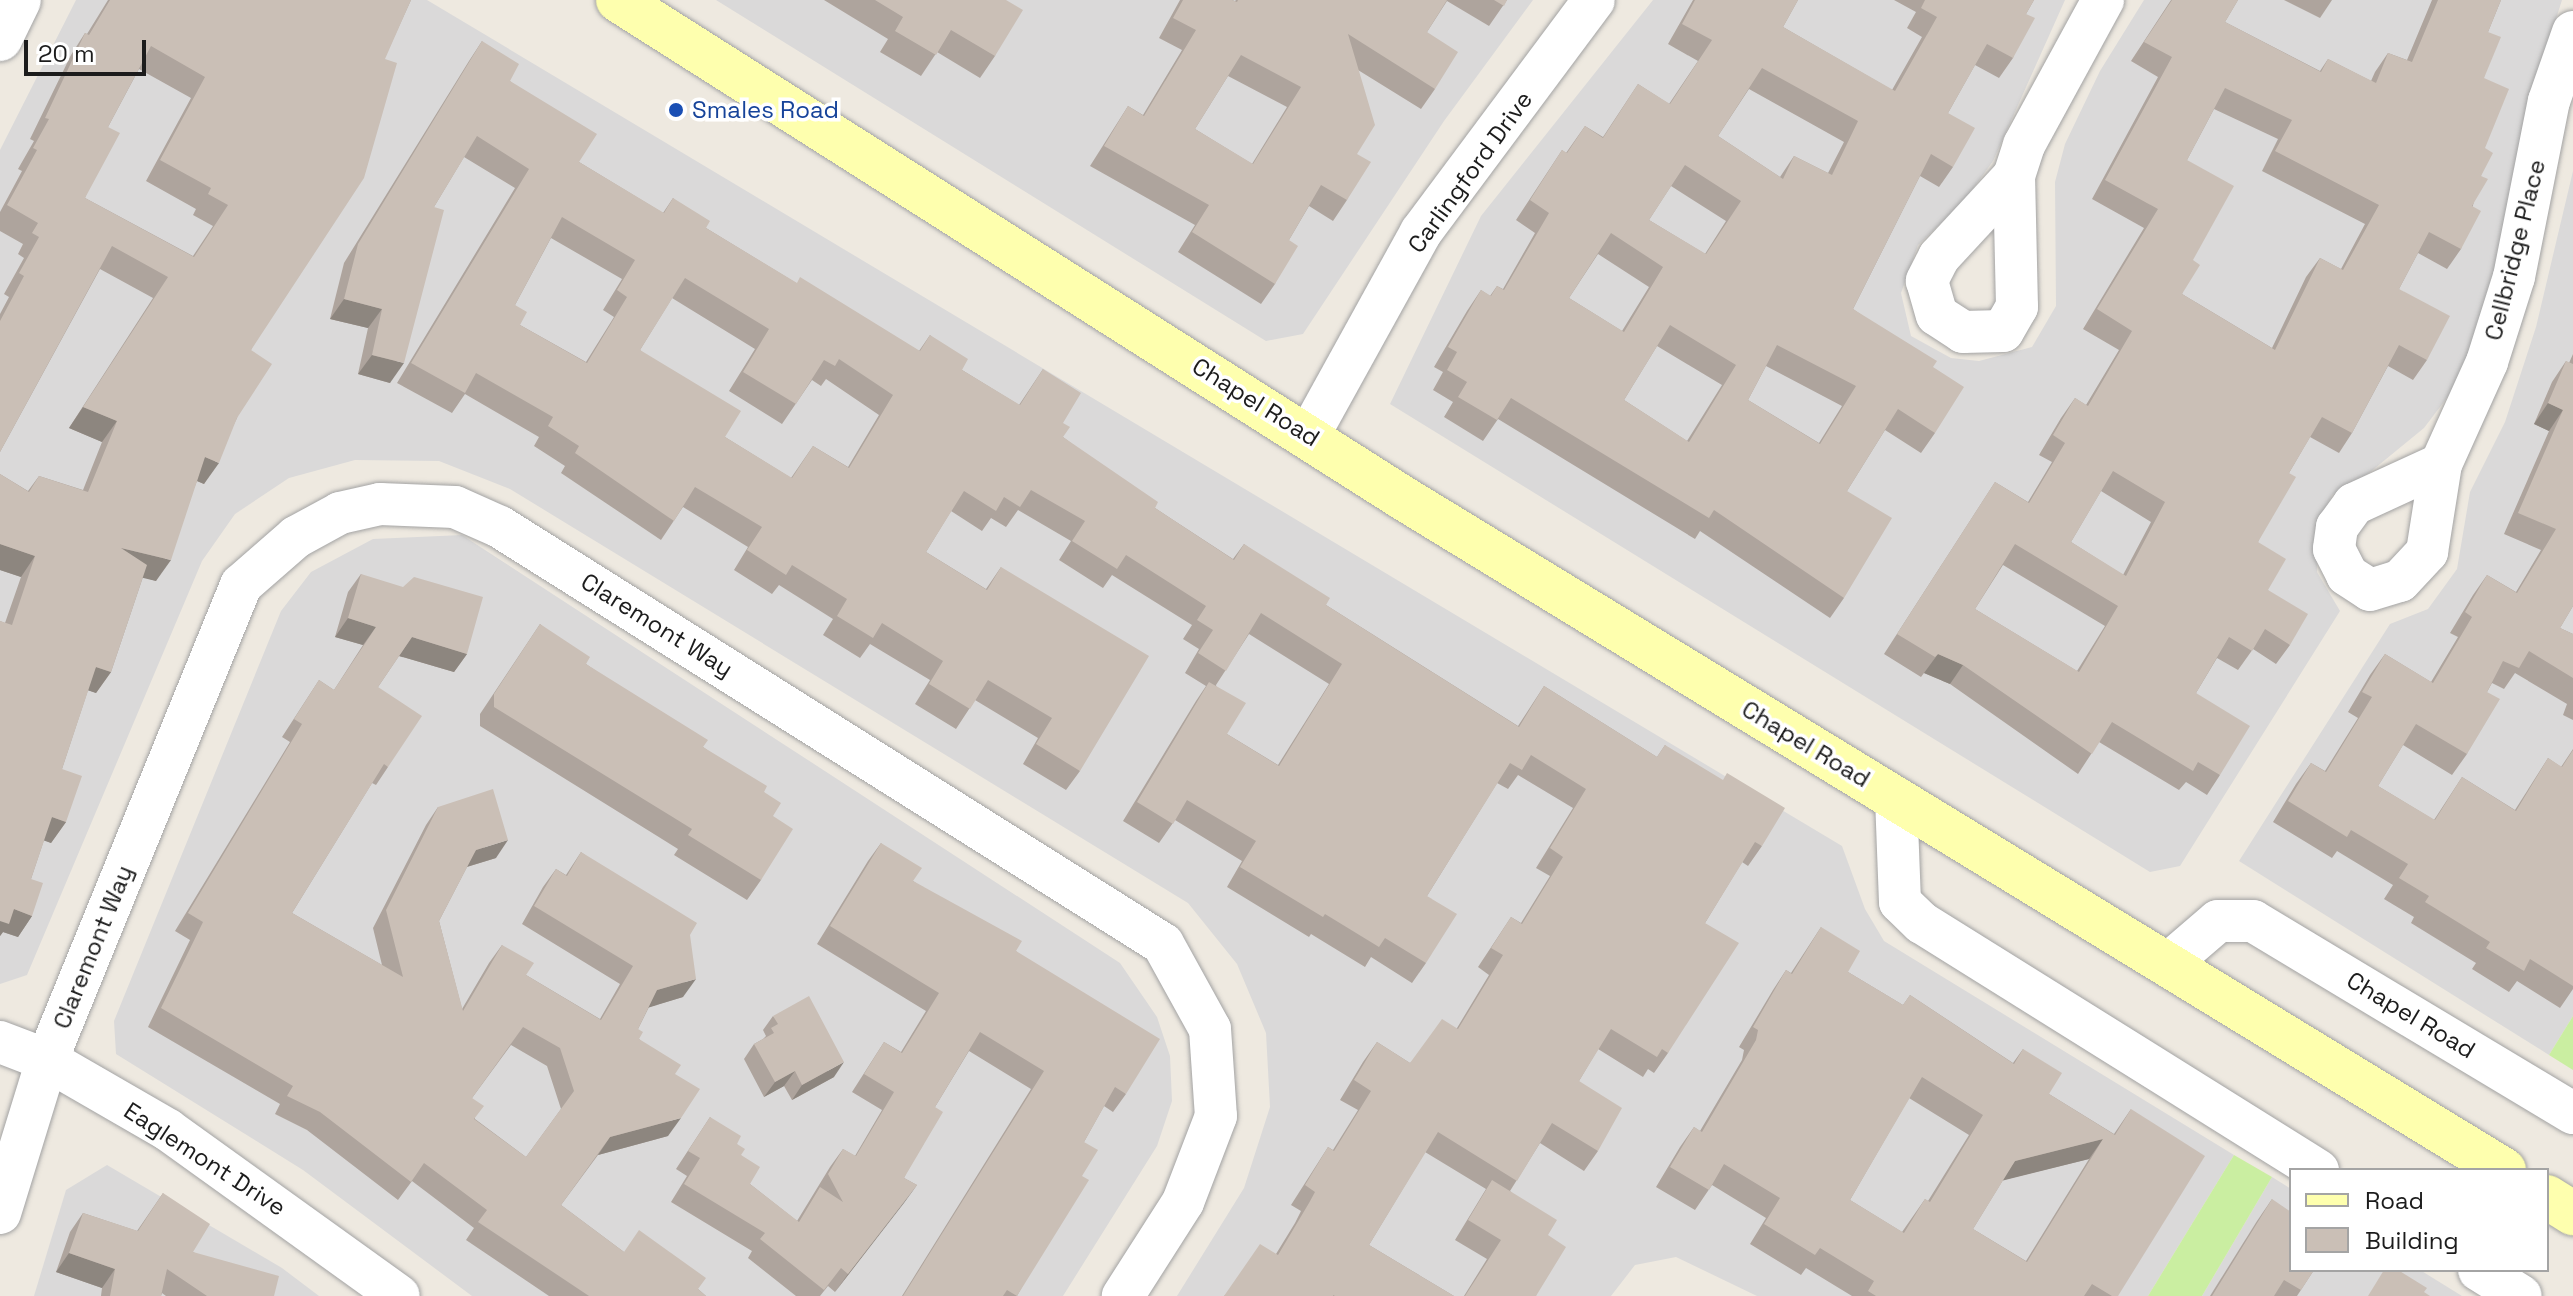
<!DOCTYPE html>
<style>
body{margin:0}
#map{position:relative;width:2573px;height:1296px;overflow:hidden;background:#eee9e0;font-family:"Space Grotesk",sans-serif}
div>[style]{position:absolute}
.residential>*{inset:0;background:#dad9d9}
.grass>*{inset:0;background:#caeea1}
.roads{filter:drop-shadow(0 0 2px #a3a3a3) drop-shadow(0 0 2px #a3a3a3)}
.minor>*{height:42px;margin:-21px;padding:0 21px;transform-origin:21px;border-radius:21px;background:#fff}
.tertiary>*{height:44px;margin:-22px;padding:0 22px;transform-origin:22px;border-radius:22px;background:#fff}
.secondary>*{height:44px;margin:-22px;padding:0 22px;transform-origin:22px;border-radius:22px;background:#feffae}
.wall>*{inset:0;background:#aea49d}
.shaded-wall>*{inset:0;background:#8d867f}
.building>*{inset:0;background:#cabfb6}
.dots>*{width:22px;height:22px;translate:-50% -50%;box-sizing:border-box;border:4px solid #fff;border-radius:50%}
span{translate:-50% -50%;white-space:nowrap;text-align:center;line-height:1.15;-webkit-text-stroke:7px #fff;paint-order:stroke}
.transit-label{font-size:24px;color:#164399}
.left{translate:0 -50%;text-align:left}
.street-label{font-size:24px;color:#1c1c1c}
.legend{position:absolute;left:2289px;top:1168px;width:260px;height:104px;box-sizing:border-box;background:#fff;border:2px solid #a4a4a4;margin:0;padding:10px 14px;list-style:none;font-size:24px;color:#1c1c1c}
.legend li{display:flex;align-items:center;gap:16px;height:40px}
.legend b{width:40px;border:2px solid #a4a4a4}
.scale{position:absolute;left:24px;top:40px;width:122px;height:36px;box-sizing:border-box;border:4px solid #1c1c1c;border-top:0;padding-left:10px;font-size:24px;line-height:28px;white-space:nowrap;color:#1c1c1c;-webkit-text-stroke:6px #fff;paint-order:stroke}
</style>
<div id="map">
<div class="residential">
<i style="clip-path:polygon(76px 0,427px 0,1842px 846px,1865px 909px,1884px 941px,2234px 1155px,2148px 1296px,1757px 1296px,1676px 1257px,1635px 1265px,1611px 1296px,1177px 1296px,1244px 1188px,1270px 1107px,1266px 1033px,1237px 964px,1188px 903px,510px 489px,439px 461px,355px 460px,289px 478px,235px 514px,202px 561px,27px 975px,0 984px,0 150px)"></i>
<i style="clip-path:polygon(716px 0,1533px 0,1444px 121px,1303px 334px,1266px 341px)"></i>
<i style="clip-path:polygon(1653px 0,2065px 0,1993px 161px,1964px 201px,1918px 245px,1901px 293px,1911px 336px,1951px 358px,1979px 361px,2032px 347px,2056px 306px,2055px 182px,2065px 144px,2100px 71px,2144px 0,2562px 0,2524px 119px,2504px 233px,2471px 366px,2424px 428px,2369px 473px,2332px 495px,2318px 528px,2317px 572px,2340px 611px,2180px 866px,2150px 872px,1390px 404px,1481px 216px)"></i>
<i style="clip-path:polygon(2573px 171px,2573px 1016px,2549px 1055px,2239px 861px,2390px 624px,2428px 609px,2457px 569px,2470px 492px,2505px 422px,2536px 327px)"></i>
<i style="clip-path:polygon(462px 535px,1120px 963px,1157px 1017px,1170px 1056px,1172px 1101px,1157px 1146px,1063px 1296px,472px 1296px,303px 1170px,116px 1054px,114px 1021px,281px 611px,311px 572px,373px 539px)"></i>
<i style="clip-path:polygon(107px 1165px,282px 1268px,319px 1296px,34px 1296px,66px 1190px)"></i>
<i style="clip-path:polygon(2272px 1177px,2291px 1189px,2291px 1270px,2420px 1270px,2462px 1296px,2202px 1296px)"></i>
</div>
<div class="grass">
<i style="clip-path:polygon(2573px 1016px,2573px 1070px,2549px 1055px)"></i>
<i style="clip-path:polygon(2234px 1155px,2272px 1177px,2202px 1296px,2148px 1296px)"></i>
</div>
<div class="roads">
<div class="minor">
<i style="left:2014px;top:176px;width:110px;rotate:132.8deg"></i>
<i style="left:1939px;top:257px;width:27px;rotate:117deg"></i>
<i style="left:1927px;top:281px;width:35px;rotate:74deg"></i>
<i style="left:1937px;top:315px;width:31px;rotate:33deg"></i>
<i style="left:1963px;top:332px;width:40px;rotate:-1.4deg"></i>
<i style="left:2003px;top:331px;width:28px;rotate:-60deg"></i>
<i style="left:2017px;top:307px;width:131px;rotate:-91.3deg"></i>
<i style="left:2014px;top:176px;width:33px;rotate:-72deg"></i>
<i style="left:2024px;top:145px;width:165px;rotate:-61.4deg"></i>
<i style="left:1309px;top:435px;width:232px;rotate:-61.1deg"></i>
<i style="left:1421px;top:232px;width:289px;rotate:-53.3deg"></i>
<i style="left:2441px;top:464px;width:96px;rotate:155.3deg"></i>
<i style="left:2354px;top:504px;width:29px;rotate:126deg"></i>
<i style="left:2337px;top:527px;width:22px;rotate:98deg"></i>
<i style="left:2334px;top:549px;width:29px;rotate:63deg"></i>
<i style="left:2347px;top:575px;width:27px;rotate:33deg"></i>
<i style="left:2370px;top:590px;width:31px;rotate:-17deg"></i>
<i style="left:2400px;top:581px;width:40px;rotate:-47deg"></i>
<i style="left:2427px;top:552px;width:89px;rotate:-81deg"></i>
<i style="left:2441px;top:464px;width:112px;rotate:-65.7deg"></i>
<i style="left:2487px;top:362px;width:89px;rotate:-72.4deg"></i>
<i style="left:2514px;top:277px;width:179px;rotate:-78.8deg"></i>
<i style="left:2549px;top:101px;width:73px;rotate:-70.8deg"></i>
<i style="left:1896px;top:798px;width:104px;rotate:87.8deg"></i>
<i style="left:1900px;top:902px;width:30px;rotate:44deg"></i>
<i style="left:1922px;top:923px;width:467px;rotate:32deg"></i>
<i style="left:2168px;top:964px;width:66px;rotate:-40.7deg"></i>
<i style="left:2218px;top:921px;width:35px"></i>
<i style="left:2253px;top:921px;width:373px;rotate:31deg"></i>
<i style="left:0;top:1042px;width:50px;rotate:21deg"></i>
<i style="left:47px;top:1060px;width:140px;rotate:30deg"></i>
<i style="left:168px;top:1130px;width:284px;rotate:35.7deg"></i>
<i style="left:0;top:1213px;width:160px;rotate:-72.9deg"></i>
<i style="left:47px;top:1060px;width:513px;rotate:-67.78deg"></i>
<i style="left:241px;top:585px;width:73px;rotate:-41.1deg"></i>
<i style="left:296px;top:537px;width:50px;rotate:-28.6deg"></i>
<i style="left:340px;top:513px;width:41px;rotate:-12.7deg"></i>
<i style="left:380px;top:504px;width:75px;rotate:2.3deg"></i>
<i style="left:455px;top:507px;width:49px;rotate:24deg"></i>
<i style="left:500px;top:527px;width:783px;rotate:32.17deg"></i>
<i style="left:1163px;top:944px;width:97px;rotate:61.1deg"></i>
<i style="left:1210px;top:1029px;width:87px;rotate:86.1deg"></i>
<i style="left:1216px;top:1116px;width:92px;rotate:111deg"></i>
<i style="left:1183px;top:1202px;width:112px;rotate:122.6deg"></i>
<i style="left:2479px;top:1270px;width:49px;rotate:31.8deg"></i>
</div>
<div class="tertiary">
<i style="left:0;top:39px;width:43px;rotate:-64deg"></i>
</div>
<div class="secondary">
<i style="left:618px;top:0;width:930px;rotate:32.39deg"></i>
<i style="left:1403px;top:498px;width:1290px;rotate:31.4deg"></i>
<i style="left:2547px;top:1197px;width:31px;rotate:32deg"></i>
</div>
</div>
<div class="wall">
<i style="clip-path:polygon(evenodd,108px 0,411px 0,251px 350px,237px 418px,204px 484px,197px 481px,156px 581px,143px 577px,111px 672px,96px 693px,88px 690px,62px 769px,66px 822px,51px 843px,44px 840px,31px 879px,32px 916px,18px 937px,3px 932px,0 936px,0 621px,5px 623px,21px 577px,0 570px,0 474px,28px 491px,39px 476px,83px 490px,102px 442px,69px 428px,153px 298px,100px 269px,0 452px,0 314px,9px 297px,4px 294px,24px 258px,18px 254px,23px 244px,0 231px,0 212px,22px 171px,18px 169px,34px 141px,30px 139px,71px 55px,85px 33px,87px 34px,108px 0,139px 69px,191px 98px,146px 181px,196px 209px,193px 215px,213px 226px,193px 256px,85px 198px,108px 127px,139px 69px)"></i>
<i style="clip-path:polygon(824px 0,1006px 0,995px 56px,980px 78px,937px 52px,921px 76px,880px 52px,888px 39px)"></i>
<i style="clip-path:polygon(evenodd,1180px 0,1232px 0,1235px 1px,1236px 0,1507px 0,1489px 26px,1447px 1px,1427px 32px,1435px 89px,1421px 109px,1358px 70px,1357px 154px,1347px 200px,1333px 221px,1309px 206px,1289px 240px,1275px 284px,1261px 304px,1178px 252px,1195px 225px,1090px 166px,1128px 106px,1143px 115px,1182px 50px,1159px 38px,1180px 0,1228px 76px,1287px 107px,1252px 164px,1195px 129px,1228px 76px)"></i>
<i style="clip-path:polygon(evenodd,1693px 0,1798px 0,1783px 27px,1892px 90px,1922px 37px,1907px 28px,1916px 12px,1894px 0,2034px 0,2026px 14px,2013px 58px,1999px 78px,1975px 65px,1948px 113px,1953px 167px,1939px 187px,1920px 176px,1853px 309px,1933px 367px,1935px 433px,1921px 453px,1885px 430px,1847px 491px,1844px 598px,1830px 618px,1700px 531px,1695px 539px,1498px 419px,1483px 441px,1444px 417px,1453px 402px,1433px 390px,1443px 372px,1434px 367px,1467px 311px,1481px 290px,1490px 296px,1497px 286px,1503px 289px,1535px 233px,1516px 220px,1562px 150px,1566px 153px,1585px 126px,1603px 137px,1638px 84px,1669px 104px,1698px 61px,1668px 44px,1693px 0,1749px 89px,1844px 142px,1828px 173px,1794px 156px,1780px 177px,1718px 136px,1749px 89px,1693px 0,1671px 186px,1726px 221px,1705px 254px,1649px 220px,1671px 186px,1693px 0,1598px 254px,1649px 287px,1622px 331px,1569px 298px,1598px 254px,1693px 0,1657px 346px,1722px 385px,1687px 441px,1624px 400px,1657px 346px,1693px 0,1766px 366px,1842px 406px,1819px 443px,1748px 400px,1766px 366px)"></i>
<i style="clip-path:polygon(evenodd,2171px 0,2238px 0,2225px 22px,2320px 71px,2328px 59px,2371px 81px,2375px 72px,2388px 53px,2407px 60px,2432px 0,2501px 0,2488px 32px,2484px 78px,2485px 148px,2481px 176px,2461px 249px,2447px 269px,2418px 253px,2399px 289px,2427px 360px,2413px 380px,2388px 366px,2352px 433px,2339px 453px,2310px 437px,2289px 473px,2258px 542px,2268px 590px,2290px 645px,2276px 664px,2253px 649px,2238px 670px,2217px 658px,2196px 693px,2220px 775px,2207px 795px,2186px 782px,2179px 790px,2099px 742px,2078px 774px,1950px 684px,1924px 673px,1921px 677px,1884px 654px,1995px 482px,2028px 502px,2052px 462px,2039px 455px,2061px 418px,2075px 398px,2086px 405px,2119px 350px,2083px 329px,2144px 228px,2092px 199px,2158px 77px,2131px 61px,2171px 0,2214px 109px,2278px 139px,2262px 171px,2365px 224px,2341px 269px,2320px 258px,2306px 277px,2272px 348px,2182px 294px,2193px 260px,2187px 160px,2214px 109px,2171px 0,2101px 491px,2151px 522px,2123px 575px,2071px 542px,2101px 491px,2171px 0,2003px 565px,2105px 626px,2077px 671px,1975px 609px,2003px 565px)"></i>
<i style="clip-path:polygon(2284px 0,2332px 0,2320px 18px)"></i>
<i style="clip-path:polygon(evenodd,482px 41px,510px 81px,579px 162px,663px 213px,673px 198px,706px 228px,796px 283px,919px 351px,930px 335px,962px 370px,1019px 405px,1043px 369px,1063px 423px,1063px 437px,1155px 508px,1233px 559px,1244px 544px,1326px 605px,1518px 726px,1544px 686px,1657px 757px,1665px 745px,1762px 846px,1748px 866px,1742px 862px,1705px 923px,1668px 1053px,1654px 1073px,1648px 1069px,1643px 1077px,1598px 1049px,1579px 1081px,1598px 1151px,1584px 1171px,1540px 1143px,1510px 1191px,1548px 1235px,1536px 1296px,1464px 1296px,1487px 1259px,1455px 1240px,1486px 1189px,1425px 1152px,1369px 1245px,1454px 1296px,1224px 1296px,1276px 1254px,1295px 1223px,1301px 1211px,1291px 1205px,1328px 1147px,1333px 1150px,1358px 1110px,1340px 1100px,1363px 1062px,1377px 1042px,1410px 1063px,1457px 1028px,1489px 975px,1478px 967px,1511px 917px,1521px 923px,1550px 876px,1536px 868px,1573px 808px,1518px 775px,1508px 789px,1497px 783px,1427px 896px,1426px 963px,1412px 983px,1371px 957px,1365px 967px,1311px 934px,1309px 937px,1227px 887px,1242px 861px,1175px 820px,1159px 843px,1123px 821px,1196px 701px,1206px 686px,1185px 673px,1199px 649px,1183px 639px,1192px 625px,1112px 575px,1103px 588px,1059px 560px,1071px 541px,1018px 510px,1006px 527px,991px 518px,982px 531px,951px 511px,926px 552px,986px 589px,1001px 567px,1080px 771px,1066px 790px,1023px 764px,1038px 738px,975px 700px,956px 729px,915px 704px,930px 680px,870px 644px,860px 658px,823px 635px,833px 619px,779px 585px,772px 594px,734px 570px,748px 547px,683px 507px,661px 540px,561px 473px,565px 466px,534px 446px,539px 437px,465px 394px,452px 413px,397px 383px,515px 188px,464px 157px,434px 207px,390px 383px,358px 374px,368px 328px,330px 319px,344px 263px,469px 61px,482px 41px,551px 238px,622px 279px,603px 310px,614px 317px,586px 362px,520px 325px,515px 305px,551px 238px,482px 41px,672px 298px,755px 349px,729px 391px,782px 424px,812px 380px,821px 386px,826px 379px,879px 415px,848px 467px,813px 446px,791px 478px,725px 437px,640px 350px,672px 298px,482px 41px,1249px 634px,1329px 684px,1278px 765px,1227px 734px,1216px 685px,1249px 634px)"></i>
<i style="clip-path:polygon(2573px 354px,2573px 606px,2560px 628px,2573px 634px,2573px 720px,2563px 715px,2567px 704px,2515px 673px,2504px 689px,2492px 683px,2487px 692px,2467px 754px,2452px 775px,2403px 745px,2378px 786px,2434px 820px,2462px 777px,2515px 810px,2548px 758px,2561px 767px,2573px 749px,2573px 989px,2560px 1008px,2517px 981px,2509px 992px,2472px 969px,2476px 963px,2411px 923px,2414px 917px,2384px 899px,2393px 885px,2337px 851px,2332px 858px,2273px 822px,2296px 784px,2311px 763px,2325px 771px,2358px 718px,2348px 712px,2370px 675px,2385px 654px,2431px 682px,2458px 637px,2450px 633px,2473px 595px,2487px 575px,2516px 592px,2541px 550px,2504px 534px,2549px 431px,2534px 424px,2552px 382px,2566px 361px,2569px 363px)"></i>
<i style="clip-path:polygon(evenodd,361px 574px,467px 654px,454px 672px,399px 656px,378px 687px,388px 767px,376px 785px,372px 783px,292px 913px,382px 965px,373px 928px,426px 825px,438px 807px,496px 858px,467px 867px,439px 921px,462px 1009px,489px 963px,502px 945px,526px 975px,600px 1019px,620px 984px,522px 924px,543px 887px,556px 869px,566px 875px,581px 852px,690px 935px,683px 997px,649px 1007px,638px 1029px,639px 1039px,675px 1074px,668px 1136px,598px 1155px,561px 1205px,624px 1252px,698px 1289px,706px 1296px,549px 1296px,466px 1240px,474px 1228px,412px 1181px,398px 1200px,307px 1130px,275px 1114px,280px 1104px,148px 1027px,190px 940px,175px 931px,290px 742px,282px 737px,319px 680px,334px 690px,363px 645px,335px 637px,348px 592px,361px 574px,511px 1045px,547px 1066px,561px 1109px,526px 1157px,475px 1119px,472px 1098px,511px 1045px)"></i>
<i style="clip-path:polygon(540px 624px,586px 664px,703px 747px,764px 792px,773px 816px,761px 880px,747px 900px,674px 855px,678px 849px,480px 726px,480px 714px)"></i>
<i style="clip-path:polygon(881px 843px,913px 881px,1016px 951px,1126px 1094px,1113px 1112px,1104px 1106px,1084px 1142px,1082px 1176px,1017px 1296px,902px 1296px,1031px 1089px,969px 1051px,935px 1107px,904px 1178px,917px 1185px,835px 1292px,828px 1286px,820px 1296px,796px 1296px,748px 1258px,752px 1251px,671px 1202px,687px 1176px,676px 1169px,710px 1117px,737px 1144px,741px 1155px,750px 1184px,797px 1221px,830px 1167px,843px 1149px,855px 1156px,882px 1110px,852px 1092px,884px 1042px,901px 1052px,926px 1011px,817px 944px,868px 861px)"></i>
<i style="clip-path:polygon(evenodd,1821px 927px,1848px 972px,1903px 1005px,1910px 995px,2013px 1063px,2023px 1049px,2049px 1094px,2114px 1134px,2131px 1109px,2118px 1296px,1852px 1296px,1806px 1268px,1801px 1275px,1750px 1244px,1766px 1218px,1712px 1185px,1695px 1210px,1656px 1187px,1680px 1147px,1694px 1127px,1700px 1131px,1742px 1060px,1744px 1050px,1739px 1047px,1773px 990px,1786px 970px,1791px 973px,1821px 927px,1909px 1098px,1969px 1135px,1928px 1201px,1925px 1199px,1902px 1232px,1850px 1200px,1909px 1098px,1821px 927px,2089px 1159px,2026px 1261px,1973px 1229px,2003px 1180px,2089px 1159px)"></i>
<i style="clip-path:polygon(773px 1016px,834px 1077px,792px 1100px,784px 1086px,764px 1097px,744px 1059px,754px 1044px,763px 1039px,766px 1036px,763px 1030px)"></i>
<i style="clip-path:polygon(163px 1193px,193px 1252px,274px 1296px,166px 1296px,162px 1293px,161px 1296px,101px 1296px,102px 1288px,56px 1272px,70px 1232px,83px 1213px,137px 1231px)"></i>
<i style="clip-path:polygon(2272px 1199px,2314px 1270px,2297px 1296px,2210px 1296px,2257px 1221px)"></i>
</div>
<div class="shaded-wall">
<i style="clip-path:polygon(344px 299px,382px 309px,368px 328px,330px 319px)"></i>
<i style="clip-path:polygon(372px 355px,404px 363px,390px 383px,358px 374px)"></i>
<i style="clip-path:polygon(2548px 403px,2563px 410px,2549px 431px,2534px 424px)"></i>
<i style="clip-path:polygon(83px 407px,117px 421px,102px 442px,69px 428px)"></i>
<i style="clip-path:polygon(205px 457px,219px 463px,204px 484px,190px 478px)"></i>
<i style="clip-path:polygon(0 544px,35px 556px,21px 577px,0 570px)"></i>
<i style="clip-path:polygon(121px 548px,171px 560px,156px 581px,106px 569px)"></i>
<i style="clip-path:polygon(348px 618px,376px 627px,363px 645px,335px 637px)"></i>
<i style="clip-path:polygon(412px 637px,467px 654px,454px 672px,399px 656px)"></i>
<i style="clip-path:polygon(1938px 654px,1963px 665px,1950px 684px,1924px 673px)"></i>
<i style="clip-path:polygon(96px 667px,111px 672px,96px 693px,81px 688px)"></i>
<i style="clip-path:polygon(52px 817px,66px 822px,51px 843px,37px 838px)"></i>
<i style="clip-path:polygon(508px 840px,496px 858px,463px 868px,476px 850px)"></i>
<i style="clip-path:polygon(14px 909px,32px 916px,18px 937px,3px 932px,0 936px,0 921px)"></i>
<i style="clip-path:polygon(696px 979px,683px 997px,644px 1009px,657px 990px)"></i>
<i style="clip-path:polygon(844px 1062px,834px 1077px,792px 1100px,802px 1085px)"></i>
<i style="clip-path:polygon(795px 1071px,784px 1086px,764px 1097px,775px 1082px)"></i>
<i style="clip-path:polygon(681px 1118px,668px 1136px,598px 1155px,610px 1137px)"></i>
<i style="clip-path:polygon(2103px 1139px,2089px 1159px,2001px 1181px,2015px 1161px)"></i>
<i style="clip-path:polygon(917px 1185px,904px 1203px,835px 1292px,848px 1274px)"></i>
<i style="clip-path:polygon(69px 1253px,115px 1269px,102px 1288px,56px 1272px)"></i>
</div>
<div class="building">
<i style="clip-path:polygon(evenodd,110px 0,411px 0,385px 59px,397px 63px,364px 178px,251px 350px,272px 364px,237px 418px,219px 463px,205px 457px,171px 560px,121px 548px,147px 565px,111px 672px,96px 667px,62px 769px,82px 776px,66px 822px,52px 817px,31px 879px,43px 883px,32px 916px,14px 909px,9px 924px,0 921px,0 621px,12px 625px,35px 556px,0 544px,0 474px,29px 492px,39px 476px,88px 492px,117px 421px,83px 407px,168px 277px,112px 246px,0 452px,0 321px,24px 276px,19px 273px,39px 237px,32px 233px,38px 223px,7px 205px,37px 150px,33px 148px,49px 119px,45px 118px,85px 33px,89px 35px,110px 0,151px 46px,205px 77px,160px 160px,211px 188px,208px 194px,228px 205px,194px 257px,85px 198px,120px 133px,108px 127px,151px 46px)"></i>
<i style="clip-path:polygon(875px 0,1006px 0,1023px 10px,995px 56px,951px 30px,936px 55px,895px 31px,903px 17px)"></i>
<i style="clip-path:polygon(evenodd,1183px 0,1232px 0,1237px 2px,1238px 0,1447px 0,1427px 32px,1458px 52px,1435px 89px,1348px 34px,1375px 125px,1357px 154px,1371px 162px,1347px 200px,1321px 185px,1289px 240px,1298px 246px,1275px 284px,1192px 232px,1209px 205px,1104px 146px,1128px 106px,1144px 116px,1196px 30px,1173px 18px,1183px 0,1241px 55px,1301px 87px,1253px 164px,1195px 129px,1241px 55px)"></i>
<i style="clip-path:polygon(1494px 0,1507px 0,1504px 6px)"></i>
<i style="clip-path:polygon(evenodd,1695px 0,1798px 0,1783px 27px,1895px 91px,1937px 17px,1921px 8px,1925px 0,2034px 0,2026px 14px,2035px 18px,2013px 58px,1987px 44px,1948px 113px,1975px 128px,1953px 167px,1931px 154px,1853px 309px,1937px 361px,1933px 367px,1964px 387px,1935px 433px,1898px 409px,1847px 491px,1892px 518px,1844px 598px,1714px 510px,1709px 518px,1511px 398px,1497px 420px,1458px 397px,1467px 382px,1447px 370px,1457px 352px,1448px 347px,1481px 290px,1491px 296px,1497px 286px,1504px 290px,1549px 213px,1530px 200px,1562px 150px,1567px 153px,1585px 126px,1603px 138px,1638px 84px,1670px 104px,1712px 40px,1682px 24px,1695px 0,1762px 68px,1858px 121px,1832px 175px,1794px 156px,1783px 179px,1718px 136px,1762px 68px,1695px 0,1685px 165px,1741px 201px,1706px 254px,1649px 220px,1685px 165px,1695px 0,1611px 233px,1663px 267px,1624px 332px,1569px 298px,1611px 233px,1695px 0,1670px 325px,1736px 365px,1689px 442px,1624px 400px,1670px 325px,1695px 0,1777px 345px,1856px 386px,1820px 444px,1748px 400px,1777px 345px)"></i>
<i style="clip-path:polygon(evenodd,2172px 0,2238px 0,2225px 22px,2321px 72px,2328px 59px,2376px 83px,2388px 53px,2412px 62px,2438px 0,2501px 0,2488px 32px,2501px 37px,2484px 78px,2509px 89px,2485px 148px,2493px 153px,2481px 176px,2488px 179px,2472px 206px,2481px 211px,2461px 249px,2429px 232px,2399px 289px,2450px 316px,2427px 360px,2399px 345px,2352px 433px,2322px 417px,2289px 473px,2296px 477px,2258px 542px,2286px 559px,2268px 590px,2308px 614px,2290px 645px,2265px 629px,2252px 651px,2229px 637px,2196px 693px,2250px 726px,2220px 775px,2198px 762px,2193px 771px,2112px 722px,2092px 754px,1963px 665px,1938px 654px,1935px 657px,1897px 634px,1995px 482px,2029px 503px,2065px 443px,2053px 435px,2075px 398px,2088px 406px,2132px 331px,2097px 309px,2158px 209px,2105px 180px,2172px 57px,2144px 42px,2172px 0,2225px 88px,2292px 120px,2275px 151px,2379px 205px,2343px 270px,2320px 258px,2275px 350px,2182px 294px,2200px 265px,2193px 260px,2234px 186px,2187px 160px,2225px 88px,2172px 0,2113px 471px,2165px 502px,2126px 576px,2071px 542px,2113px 471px,2172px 0,2015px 544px,2118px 606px,2079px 672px,1975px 609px,2015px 544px)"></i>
<i style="clip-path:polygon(evenodd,482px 41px,519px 64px,510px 81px,597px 134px,579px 162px,664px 213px,673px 198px,710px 221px,706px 228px,797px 283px,800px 277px,920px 351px,930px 335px,968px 359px,962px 370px,1020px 405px,1043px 369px,1081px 393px,1063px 423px,1070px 427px,1063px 437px,1158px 502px,1155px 508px,1234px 560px,1244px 544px,1330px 598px,1326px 605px,1519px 727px,1544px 686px,1657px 757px,1665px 745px,1723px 780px,1727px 773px,1785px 808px,1762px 846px,1755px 842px,1705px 923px,1739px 943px,1668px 1053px,1662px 1049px,1657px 1057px,1611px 1029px,1579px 1081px,1622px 1108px,1598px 1151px,1552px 1123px,1517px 1181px,1438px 1132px,1369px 1245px,1454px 1296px,1335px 1296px,1333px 1295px,1333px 1296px,1224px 1296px,1260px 1244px,1278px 1255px,1309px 1203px,1315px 1192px,1305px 1185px,1328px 1147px,1334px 1151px,1371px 1091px,1354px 1080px,1377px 1042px,1410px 1063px,1442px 1019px,1458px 1029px,1503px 955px,1491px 948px,1511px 917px,1522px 924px,1563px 857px,1550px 848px,1586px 789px,1531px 755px,1522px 770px,1510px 763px,1427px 896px,1457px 914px,1426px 963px,1385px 938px,1379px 947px,1325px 914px,1323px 917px,1240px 867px,1256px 841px,1187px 800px,1173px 824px,1137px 802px,1209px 682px,1246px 703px,1227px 734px,1279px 766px,1342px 664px,1261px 613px,1226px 671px,1198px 653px,1213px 630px,1197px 620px,1206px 606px,1126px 555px,1117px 569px,1072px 541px,1085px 521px,1031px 490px,1020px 507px,1004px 497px,996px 511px,964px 491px,926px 552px,987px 590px,1001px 567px,1149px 656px,1080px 771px,1036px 744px,1052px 718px,988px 680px,970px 709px,929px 684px,943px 661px,882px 623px,873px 638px,837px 616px,847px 599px,792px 565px,786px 575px,747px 550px,762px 527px,695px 487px,674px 521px,575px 453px,579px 446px,548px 426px,553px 417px,476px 373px,465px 393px,411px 363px,529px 169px,477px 136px,434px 207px,444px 210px,404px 363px,372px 355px,382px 309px,344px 299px,358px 244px,482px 41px,562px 217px,635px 260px,617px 290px,627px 297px,587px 363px,520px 325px,527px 312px,515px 305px,562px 217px,482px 41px,685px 278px,769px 329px,743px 372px,796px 404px,824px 360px,835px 366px,839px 359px,893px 395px,849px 468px,813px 446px,792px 478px,725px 437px,741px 411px,640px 350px,685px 278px)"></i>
<i style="clip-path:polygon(2566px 361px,2573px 364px,2573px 606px,2560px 628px,2573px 634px,2573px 678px,2529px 651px,2519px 668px,2503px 661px,2487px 692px,2500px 699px,2467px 754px,2416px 724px,2378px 786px,2435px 820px,2462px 777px,2516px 811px,2548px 758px,2562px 767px,2573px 750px,2573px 986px,2530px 959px,2524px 971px,2486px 948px,2490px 942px,2425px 902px,2429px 896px,2399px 878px,2408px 864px,2351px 830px,2347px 837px,2288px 801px,2311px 763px,2326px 772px,2372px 697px,2362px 692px,2385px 654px,2433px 683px,2472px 617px,2465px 612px,2487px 575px,2517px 593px,2556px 529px,2518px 513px,2563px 410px,2548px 403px)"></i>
<i style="clip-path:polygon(evenodd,361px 574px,403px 587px,414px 577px,483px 597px,467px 654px,412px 637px,378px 687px,422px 716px,388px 767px,384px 764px,292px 913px,403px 977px,386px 910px,438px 807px,493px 789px,508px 840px,476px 850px,439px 921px,463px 1011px,502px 945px,534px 963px,526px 975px,601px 1020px,633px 966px,534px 906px,556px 869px,567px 876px,581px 852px,697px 923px,690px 935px,696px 979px,657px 990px,638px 1029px,643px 1032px,639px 1039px,681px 1065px,675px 1074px,700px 1089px,681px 1118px,610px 1137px,561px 1205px,624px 1252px,639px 1230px,706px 1278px,698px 1289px,706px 1296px,589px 1296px,478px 1222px,487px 1210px,424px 1163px,411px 1182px,320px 1112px,287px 1096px,293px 1086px,161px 1008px,203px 922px,188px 913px,302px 724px,294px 719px,319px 680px,334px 690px,376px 627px,348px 618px,361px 574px,523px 1027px,560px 1048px,574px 1091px,526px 1157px,474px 1119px,484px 1106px,472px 1098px,523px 1027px)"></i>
<i style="clip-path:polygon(540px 624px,590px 657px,586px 664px,708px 740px,703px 747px,767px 786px,764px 792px,781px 803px,773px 816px,793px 829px,761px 880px,688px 835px,692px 829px,494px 707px,494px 694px)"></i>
<i style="clip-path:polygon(881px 843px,922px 868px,913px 881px,1022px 941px,1016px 951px,1160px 1039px,1126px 1094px,1115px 1087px,1084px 1142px,1098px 1150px,1082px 1176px,1089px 1180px,1017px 1296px,1007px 1290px,1003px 1296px,903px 1296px,1044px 1071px,980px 1032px,935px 1107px,943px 1112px,904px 1178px,917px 1185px,848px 1274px,841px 1268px,824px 1290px,760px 1239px,765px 1233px,684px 1184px,700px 1158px,688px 1151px,710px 1117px,741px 1136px,737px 1144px,745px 1149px,741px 1155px,760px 1167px,750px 1184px,799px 1222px,820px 1187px,843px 1202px,828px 1174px,843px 1149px,856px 1156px,894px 1092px,864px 1074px,884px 1042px,902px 1053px,939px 993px,830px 926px)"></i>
<i style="clip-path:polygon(evenodd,1821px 927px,1860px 951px,1848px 972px,1903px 1005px,1910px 995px,2014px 1064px,2023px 1049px,2062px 1073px,2049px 1094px,2115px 1135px,2131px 1109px,2205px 1156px,2118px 1296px,2112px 1296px,2092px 1284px,2084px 1296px,1876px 1296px,1868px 1291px,1874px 1281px,1820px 1248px,1815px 1255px,1764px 1224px,1780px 1198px,1724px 1164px,1709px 1190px,1670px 1167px,1694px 1127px,1702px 1132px,1756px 1040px,1758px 1030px,1753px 1027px,1786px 970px,1792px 974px,1821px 927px,1922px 1077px,1983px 1115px,1930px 1202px,1925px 1199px,1904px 1233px,1850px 1200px,1922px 1077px,1821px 927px,2103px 1139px,2027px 1262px,1973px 1229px,2015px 1161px,2103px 1139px)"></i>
<i style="clip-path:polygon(809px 996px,844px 1062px,802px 1085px,795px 1071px,775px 1082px,754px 1044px,774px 1033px,771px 1028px,778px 1024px,773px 1016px)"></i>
<i style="clip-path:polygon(1492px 1180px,1557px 1220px,1548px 1235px,1566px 1247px,1536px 1296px,1465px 1296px,1501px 1240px,1468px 1220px)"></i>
<i style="clip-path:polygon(163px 1193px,210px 1224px,193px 1252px,279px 1276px,274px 1296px,207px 1296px,167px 1269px,161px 1296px,110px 1296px,115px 1269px,69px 1253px,83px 1213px,138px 1231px)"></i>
<i style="clip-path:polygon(2272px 1199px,2291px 1212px,2291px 1270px,2314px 1270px,2301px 1290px,2284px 1280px,2274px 1296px,2212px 1296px)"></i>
<i style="clip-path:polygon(2384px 1270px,2398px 1270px,2427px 1288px,2424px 1292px,2430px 1296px,2368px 1296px)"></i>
</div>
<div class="dots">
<i style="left:676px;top:110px;background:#1a4fb4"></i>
</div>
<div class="transit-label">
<span class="left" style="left:692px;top:110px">Smales Road</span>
</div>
<div class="street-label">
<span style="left:1470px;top:172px;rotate:-54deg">Carlingford Drive</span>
<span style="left:2515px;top:250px;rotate:-76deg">Cellbridge Place</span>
<span style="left:1256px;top:402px;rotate:32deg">Chapel Road</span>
<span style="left:657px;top:625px;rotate:32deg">Claremont Way</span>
<span style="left:1806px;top:744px;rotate:31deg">Chapel Road</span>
<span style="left:93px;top:947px;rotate:-68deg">Claremont Way</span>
<span style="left:2411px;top:1015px;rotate:31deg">Chapel Road</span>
<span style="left:205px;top:1159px;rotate:33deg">Eaglemont Drive</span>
</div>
<ul class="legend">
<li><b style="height:10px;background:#feffae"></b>Road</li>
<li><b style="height:22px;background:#cabfb6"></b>Building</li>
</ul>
<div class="scale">20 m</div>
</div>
